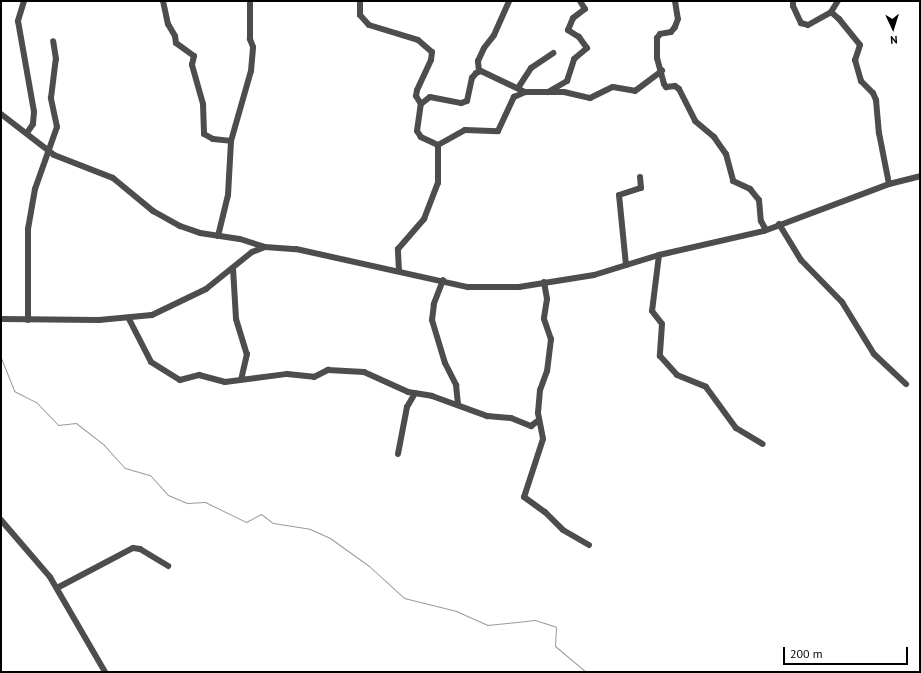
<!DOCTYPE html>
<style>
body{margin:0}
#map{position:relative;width:921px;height:673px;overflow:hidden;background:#fff;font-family:"PT Sans",sans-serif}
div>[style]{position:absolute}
.stream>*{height:1px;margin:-0.5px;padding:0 0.5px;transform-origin:0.5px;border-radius:0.5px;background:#9b9b9b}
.minor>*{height:6px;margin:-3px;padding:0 3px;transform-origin:3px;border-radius:3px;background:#4d4d4d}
span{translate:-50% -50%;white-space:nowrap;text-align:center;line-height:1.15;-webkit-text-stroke:4px #fff;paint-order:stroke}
.frame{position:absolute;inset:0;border:2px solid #000;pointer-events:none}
.north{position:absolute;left:873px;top:8px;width:40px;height:40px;-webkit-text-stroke:3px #fff;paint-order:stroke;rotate:176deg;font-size:11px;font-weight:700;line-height:16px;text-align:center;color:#000}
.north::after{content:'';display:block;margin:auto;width:14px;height:18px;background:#000;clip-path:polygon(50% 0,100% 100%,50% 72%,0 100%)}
.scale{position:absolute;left:783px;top:647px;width:125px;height:18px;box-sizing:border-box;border:2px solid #000;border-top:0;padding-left:5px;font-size:12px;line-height:14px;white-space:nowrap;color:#000;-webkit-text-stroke:3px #fff;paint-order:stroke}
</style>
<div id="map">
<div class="stream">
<i style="left:1px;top:358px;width:35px;rotate:68deg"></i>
<i style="left:14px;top:391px;width:25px;rotate:27deg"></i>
<i style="left:36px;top:402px;width:32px;rotate:46deg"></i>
<i style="left:58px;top:425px;width:18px;rotate:-6deg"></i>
<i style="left:76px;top:423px;width:36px;rotate:38deg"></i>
<i style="left:104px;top:445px;width:31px;rotate:48deg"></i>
<i style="left:125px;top:468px;width:26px;rotate:16deg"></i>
<i style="left:150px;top:475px;width:27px;rotate:48deg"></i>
<i style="left:168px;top:495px;width:21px;rotate:23deg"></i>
<i style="left:187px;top:503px;width:18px;rotate:-3deg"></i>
<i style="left:205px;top:502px;width:46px;rotate:26deg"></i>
<i style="left:246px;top:522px;width:17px;rotate:-28deg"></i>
<i style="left:261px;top:514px;width:15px;rotate:37deg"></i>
<i style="left:273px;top:523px;width:37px;rotate:9deg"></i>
<i style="left:310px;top:529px;width:22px;rotate:24deg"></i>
<i style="left:330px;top:538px;width:48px;rotate:35.7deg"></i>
<i style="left:369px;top:566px;width:47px;rotate:42.4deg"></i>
<i style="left:404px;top:598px;width:54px;rotate:14deg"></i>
<i style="left:456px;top:611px;width:34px;rotate:24deg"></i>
<i style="left:487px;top:625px;width:48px;rotate:-5.9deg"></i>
<i style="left:535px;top:620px;width:22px;rotate:18deg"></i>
<i style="left:556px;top:627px;width:19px;rotate:93deg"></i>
<i style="left:555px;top:646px;width:40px;rotate:40deg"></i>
</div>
<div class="minor">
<i style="left:24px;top:1px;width:21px;rotate:107deg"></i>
<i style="left:18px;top:21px;width:92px;rotate:80deg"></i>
<i style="left:34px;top:112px;width:12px;rotate:95deg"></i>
<i style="left:33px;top:124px;width:11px;rotate:124deg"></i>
<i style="left:163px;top:1px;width:24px;rotate:78deg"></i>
<i style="left:168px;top:24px;width:14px;rotate:60deg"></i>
<i style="left:175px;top:36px;width:7px;rotate:82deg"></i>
<i style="left:176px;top:43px;width:22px;rotate:36deg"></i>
<i style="left:194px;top:56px;width:9px;rotate:103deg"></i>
<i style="left:192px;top:65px;width:41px;rotate:74.2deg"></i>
<i style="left:203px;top:104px;width:30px;rotate:88deg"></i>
<i style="left:204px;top:134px;width:10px;rotate:29deg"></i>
<i style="left:213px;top:139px;width:18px;rotate:6deg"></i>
<i style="left:360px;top:1px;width:14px;rotate:90deg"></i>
<i style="left:360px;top:15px;width:13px;rotate:48deg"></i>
<i style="left:369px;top:25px;width:51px;rotate:17deg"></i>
<i style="left:418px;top:40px;width:18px;rotate:41deg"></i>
<i style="left:432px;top:52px;width:8px;rotate:97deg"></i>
<i style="left:431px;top:60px;width:33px;rotate:115deg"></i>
<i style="left:417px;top:90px;width:6px;rotate:99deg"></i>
<i style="left:416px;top:96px;width:9px;rotate:58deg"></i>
<i style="left:675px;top:1px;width:18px;rotate:81deg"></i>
<i style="left:678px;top:19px;width:9px;rotate:111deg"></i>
<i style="left:675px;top:27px;width:6px;rotate:129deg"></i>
<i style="left:671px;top:32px;width:11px;rotate:170deg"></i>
<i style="left:660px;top:34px;width:5px;rotate:127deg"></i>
<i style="left:657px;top:38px;width:20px;rotate:90deg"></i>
<i style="left:657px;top:58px;width:27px;rotate:75deg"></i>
<i style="left:664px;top:84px;width:4px;rotate:56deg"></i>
<i style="left:666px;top:87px;width:9px;rotate:-6deg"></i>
<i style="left:675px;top:86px;width:5px;rotate:37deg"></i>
<i style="left:679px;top:89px;width:36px;rotate:63deg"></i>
<i style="left:695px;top:121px;width:25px;rotate:40deg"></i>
<i style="left:714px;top:137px;width:21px;rotate:55deg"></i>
<i style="left:726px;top:154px;width:28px;rotate:75deg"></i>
<i style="left:733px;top:181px;width:19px;rotate:25deg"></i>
<i style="left:750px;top:189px;width:14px;rotate:51deg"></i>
<i style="left:759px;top:200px;width:21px;rotate:85deg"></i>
<i style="left:761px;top:221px;width:10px;rotate:61deg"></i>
<i style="left:793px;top:1px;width:5px;rotate:90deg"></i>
<i style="left:793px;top:6px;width:19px;rotate:65deg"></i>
<i style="left:801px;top:23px;width:7px;rotate:16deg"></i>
<i style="left:808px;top:25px;width:26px;rotate:-29deg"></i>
<i style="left:831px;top:12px;width:13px;rotate:-58deg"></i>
<i style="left:831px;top:12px;width:11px;rotate:41deg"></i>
<i style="left:839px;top:19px;width:33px;rotate:51deg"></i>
<i style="left:860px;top:45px;width:16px;rotate:108deg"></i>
<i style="left:855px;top:60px;width:22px;rotate:74deg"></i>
<i style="left:861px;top:81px;width:17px;rotate:45deg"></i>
<i style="left:873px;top:93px;width:8px;rotate:67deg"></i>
<i style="left:876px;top:100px;width:33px;rotate:85deg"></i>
<i style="left:879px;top:133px;width:52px;rotate:78.9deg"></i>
<i style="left:479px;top:71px;width:10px;rotate:-96deg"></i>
<i style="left:478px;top:61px;width:14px;rotate:-65deg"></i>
<i style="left:484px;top:48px;width:16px;rotate:-52deg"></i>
<i style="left:494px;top:35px;width:37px;rotate:-66deg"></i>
<i style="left:518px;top:88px;width:24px;rotate:-57deg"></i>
<i style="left:531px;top:68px;width:27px;rotate:-34deg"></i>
<i style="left:548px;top:92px;width:22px;rotate:-30deg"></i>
<i style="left:567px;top:81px;width:23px;rotate:-72deg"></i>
<i style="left:574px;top:59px;width:17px;rotate:-40deg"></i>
<i style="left:587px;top:48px;width:14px;rotate:-126deg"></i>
<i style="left:579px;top:37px;width:13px;rotate:-148deg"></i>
<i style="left:568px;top:30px;width:13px;rotate:-67deg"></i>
<i style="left:573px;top:18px;width:15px;rotate:-37deg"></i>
<i style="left:585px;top:9px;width:9px;rotate:-122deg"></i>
<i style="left:1px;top:114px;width:67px;rotate:37.7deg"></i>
<i style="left:54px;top:155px;width:63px;rotate:21.3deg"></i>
<i style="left:113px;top:178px;width:52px;rotate:39.5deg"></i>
<i style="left:153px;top:211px;width:31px;rotate:29deg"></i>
<i style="left:180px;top:226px;width:21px;rotate:19deg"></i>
<i style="left:200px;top:233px;width:40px;rotate:8.5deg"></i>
<i style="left:240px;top:239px;width:25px;rotate:18deg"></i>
<i style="left:438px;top:145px;width:31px;rotate:-29deg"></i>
<i style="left:465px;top:130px;width:33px;rotate:2deg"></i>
<i style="left:498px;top:131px;width:38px;rotate:-65deg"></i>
<i style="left:514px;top:97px;width:12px;rotate:-24deg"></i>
<i style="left:525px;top:92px;width:39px"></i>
<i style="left:564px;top:92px;width:27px;rotate:13deg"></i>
<i style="left:590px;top:98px;width:25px;rotate:-26deg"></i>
<i style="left:613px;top:87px;width:22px;rotate:10deg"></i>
<i style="left:635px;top:91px;width:34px;rotate:-37deg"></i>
<i style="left:779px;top:224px;width:42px;rotate:58.6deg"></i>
<i style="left:801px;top:260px;width:59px;rotate:45.7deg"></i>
<i style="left:842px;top:302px;width:61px;rotate:58.4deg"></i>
<i style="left:874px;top:354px;width:44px;rotate:43.2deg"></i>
<i style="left:218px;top:236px;width:42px;rotate:-76.3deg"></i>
<i style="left:228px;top:195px;width:54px;rotate:-86.8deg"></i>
<i style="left:231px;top:141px;width:73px;rotate:-74.1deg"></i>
<i style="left:251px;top:71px;width:24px;rotate:-85deg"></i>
<i style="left:253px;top:47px;width:9px;rotate:-111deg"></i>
<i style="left:250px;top:39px;width:38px;rotate:-90deg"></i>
<i style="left:659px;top:255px;width:56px;rotate:97.1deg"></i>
<i style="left:652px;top:311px;width:16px;rotate:52deg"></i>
<i style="left:662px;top:324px;width:32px;rotate:94deg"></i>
<i style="left:660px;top:356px;width:25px;rotate:48deg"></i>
<i style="left:677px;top:375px;width:31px;rotate:22deg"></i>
<i style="left:706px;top:387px;width:51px;rotate:53.8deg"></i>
<i style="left:736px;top:428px;width:31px;rotate:31deg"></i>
<i style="left:626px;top:265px;width:70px;rotate:-95.7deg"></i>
<i style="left:619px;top:195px;width:23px;rotate:-18deg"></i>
<i style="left:641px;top:188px;width:11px;rotate:-95deg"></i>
<i style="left:233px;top:268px;width:51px;rotate:86.6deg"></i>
<i style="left:236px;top:319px;width:37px;rotate:73deg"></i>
<i style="left:247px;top:354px;width:26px;rotate:103deg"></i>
<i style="left:399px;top:271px;width:22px;rotate:-93deg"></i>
<i style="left:398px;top:249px;width:40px;rotate:-49deg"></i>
<i style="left:424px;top:219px;width:39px;rotate:-69deg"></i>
<i style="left:438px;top:183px;width:38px;rotate:-90deg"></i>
<i style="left:438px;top:145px;width:19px;rotate:-155deg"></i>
<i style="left:421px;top:137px;width:7px;rotate:-124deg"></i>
<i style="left:417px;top:131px;width:27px;rotate:-82deg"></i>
<i style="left:421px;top:104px;width:11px;rotate:-38deg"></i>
<i style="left:430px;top:97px;width:32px;rotate:11deg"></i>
<i style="left:461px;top:103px;width:6px;rotate:-18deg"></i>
<i style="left:467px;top:101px;width:24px;rotate:-78deg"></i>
<i style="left:472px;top:78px;width:6px;rotate:-51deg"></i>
<i style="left:476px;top:73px;width:5px;rotate:-22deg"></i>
<i style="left:481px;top:71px;width:49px;rotate:25.5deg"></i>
<i style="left:443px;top:280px;width:26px;rotate:111deg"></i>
<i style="left:434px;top:304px;width:16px;rotate:97deg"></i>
<i style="left:432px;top:320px;width:45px;rotate:73.2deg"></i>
<i style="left:445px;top:363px;width:25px;rotate:63deg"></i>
<i style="left:456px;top:385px;width:20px;rotate:84deg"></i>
<i style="left:544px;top:282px;width:17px;rotate:80deg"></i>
<i style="left:547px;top:299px;width:20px;rotate:99deg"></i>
<i style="left:544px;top:319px;width:21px;rotate:71deg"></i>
<i style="left:551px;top:339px;width:32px;rotate:97deg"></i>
<i style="left:547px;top:371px;width:20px;rotate:110deg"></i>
<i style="left:540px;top:390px;width:23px;rotate:95deg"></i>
<i style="left:538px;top:413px;width:26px;rotate:79deg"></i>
<i style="left:543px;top:439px;width:61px;rotate:108.1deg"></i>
<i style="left:524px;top:497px;width:26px;rotate:36deg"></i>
<i style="left:545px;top:512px;width:25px;rotate:45deg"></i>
<i style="left:563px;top:530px;width:30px;rotate:30deg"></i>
<i style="left:1px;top:319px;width:98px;rotate:0.6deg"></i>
<i style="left:99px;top:320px;width:53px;rotate:-5.4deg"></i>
<i style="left:152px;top:315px;width:60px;rotate:-25.7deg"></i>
<i style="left:206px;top:289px;width:59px;rotate:-38.8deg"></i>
<i style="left:252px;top:252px;width:14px;rotate:-21deg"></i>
<i style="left:265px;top:247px;width:31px;rotate:4deg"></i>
<i style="left:296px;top:249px;width:176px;rotate:12.5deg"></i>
<i style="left:468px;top:287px;width:51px"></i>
<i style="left:519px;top:287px;width:76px;rotate:-9.1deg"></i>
<i style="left:594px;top:275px;width:68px;rotate:-17.1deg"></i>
<i style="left:659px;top:255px;width:108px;rotate:-12.9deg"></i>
<i style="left:764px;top:231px;width:134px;rotate:-20.6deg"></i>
<i style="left:889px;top:184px;width:32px;rotate:-14deg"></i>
<i style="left:129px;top:319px;width:48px;rotate:62.9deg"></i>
<i style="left:151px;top:362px;width:34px;rotate:32deg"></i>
<i style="left:180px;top:380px;width:20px;rotate:-15deg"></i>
<i style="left:199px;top:375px;width:27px;rotate:15deg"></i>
<i style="left:225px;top:382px;width:63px;rotate:-7.4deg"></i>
<i style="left:287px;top:374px;width:27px;rotate:6deg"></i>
<i style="left:314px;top:377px;width:16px;rotate:-27deg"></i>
<i style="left:328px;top:370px;width:36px;rotate:3deg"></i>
<i style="left:364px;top:372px;width:48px;rotate:24.4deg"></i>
<i style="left:408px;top:392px;width:24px;rotate:9deg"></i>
<i style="left:432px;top:396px;width:59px;rotate:20deg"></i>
<i style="left:487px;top:416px;width:24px;rotate:5deg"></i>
<i style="left:511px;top:418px;width:22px;rotate:22deg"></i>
<i style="left:531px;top:426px;width:10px;rotate:-37deg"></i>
<i style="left:28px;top:320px;width:91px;rotate:-90deg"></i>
<i style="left:28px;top:229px;width:41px;rotate:-80.1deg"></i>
<i style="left:35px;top:189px;width:66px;rotate:-70.5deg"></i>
<i style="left:57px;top:127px;width:30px;rotate:-102deg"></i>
<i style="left:51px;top:98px;width:39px;rotate:-83deg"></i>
<i style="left:56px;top:59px;width:18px;rotate:-99deg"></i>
<i style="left:398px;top:454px;width:48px;rotate:-79.2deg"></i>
<i style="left:407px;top:407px;width:16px;rotate:-60deg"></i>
<i style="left:1px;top:520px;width:75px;rotate:49.3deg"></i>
<i style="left:50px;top:577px;width:110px;rotate:59.9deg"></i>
<i style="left:57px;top:588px;width:86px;rotate:-27.8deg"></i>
<i style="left:133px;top:548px;width:7px;rotate:8deg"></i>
<i style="left:140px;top:549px;width:33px;rotate:31deg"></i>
</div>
<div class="frame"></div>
<div class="north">N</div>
<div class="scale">200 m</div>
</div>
